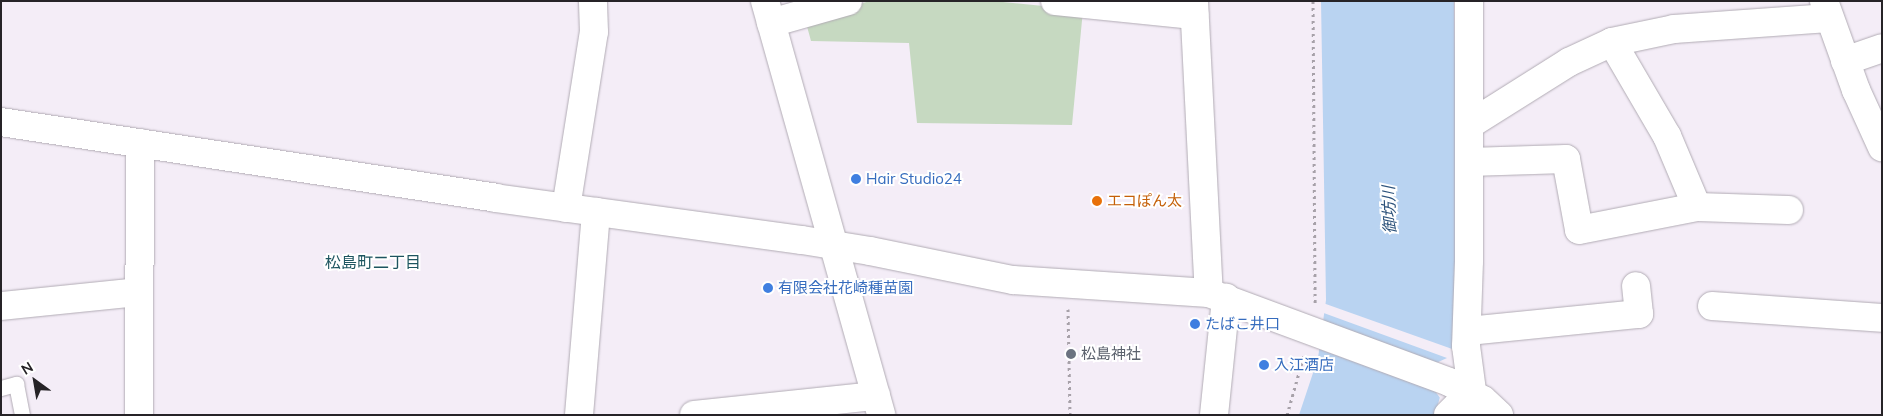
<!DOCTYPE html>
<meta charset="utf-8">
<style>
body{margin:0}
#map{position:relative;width:1883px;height:416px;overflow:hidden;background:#f4edf7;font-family:Mulish,"Noto Sans JP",sans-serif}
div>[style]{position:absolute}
.green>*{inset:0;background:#c6d9c1}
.water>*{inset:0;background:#b9d3f1}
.pier>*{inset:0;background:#f4edf7}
.path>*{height:3px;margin-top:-1.5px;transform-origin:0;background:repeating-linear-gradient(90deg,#a7a1a9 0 2.5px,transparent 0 6.5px)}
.roads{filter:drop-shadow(0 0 1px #b1abb4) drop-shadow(0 0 1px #b1abb4)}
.service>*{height:15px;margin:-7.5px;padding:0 7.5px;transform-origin:7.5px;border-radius:7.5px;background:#fff}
.minor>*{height:28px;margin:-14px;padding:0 14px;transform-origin:14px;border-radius:14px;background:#fff}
.tertiary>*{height:28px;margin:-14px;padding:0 14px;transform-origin:14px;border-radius:14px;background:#fff}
.dots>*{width:14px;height:14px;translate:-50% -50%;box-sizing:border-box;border:2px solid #fff;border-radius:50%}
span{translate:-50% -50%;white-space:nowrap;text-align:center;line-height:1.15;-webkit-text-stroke:4px #fff;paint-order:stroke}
.shop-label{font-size:15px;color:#366cbe}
.left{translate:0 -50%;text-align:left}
.food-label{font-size:15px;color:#c56008}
.worship-label{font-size:15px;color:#5b616d}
.water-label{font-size:16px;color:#2c527b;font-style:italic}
.neighbourhood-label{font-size:16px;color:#1d5560}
.frame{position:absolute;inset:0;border:2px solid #262327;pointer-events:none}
.north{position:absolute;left:10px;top:356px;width:50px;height:50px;-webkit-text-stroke:4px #fff;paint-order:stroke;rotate:328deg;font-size:14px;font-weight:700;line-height:20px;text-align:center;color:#262327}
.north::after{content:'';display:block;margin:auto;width:18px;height:22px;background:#262327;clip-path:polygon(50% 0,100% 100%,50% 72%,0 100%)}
</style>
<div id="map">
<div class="green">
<i style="clip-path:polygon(870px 1px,993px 1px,1083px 10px,1072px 125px,917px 123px,909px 43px,811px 41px,805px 19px)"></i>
</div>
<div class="water">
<i style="clip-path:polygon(1321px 1px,1454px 1px,1458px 254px,1456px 339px,1435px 415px,1299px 415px,1318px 358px,1326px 300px)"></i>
</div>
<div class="pier">
<i style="clip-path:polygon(1323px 303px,1455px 350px,1443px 402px,1435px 391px,1316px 348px,1318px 330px,1436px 363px,1447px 358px,1321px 312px)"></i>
</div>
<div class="path">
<i style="left:1313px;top:1px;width:304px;rotate:89.6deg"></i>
<i style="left:1068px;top:309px;width:106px;rotate:88.9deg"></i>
<i style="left:1287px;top:415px;width:62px;rotate:-74.2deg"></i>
</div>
<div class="roads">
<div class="service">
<i style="left:1px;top:388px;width:16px;rotate:-15deg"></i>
<i style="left:16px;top:384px;width:32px;rotate:79deg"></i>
</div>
<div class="minor">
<i style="left:1055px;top:1px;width:140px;rotate:5.8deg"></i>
<i style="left:1469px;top:1px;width:260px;rotate:90deg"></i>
<i style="left:1469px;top:261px;width:85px;rotate:92deg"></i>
<i style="left:1466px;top:346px;width:61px;rotate:82.4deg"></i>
<i style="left:1824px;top:1px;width:95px;rotate:70.2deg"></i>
<i style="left:1856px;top:90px;width:63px;rotate:65.5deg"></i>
<i style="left:771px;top:23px;width:80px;rotate:-15.9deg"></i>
<i style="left:1612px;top:42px;width:109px;rotate:59.7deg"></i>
<i style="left:1667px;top:136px;width:77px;rotate:67.1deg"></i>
<i style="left:1697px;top:207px;width:92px;rotate:1.9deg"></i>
<i style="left:1845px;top:61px;width:39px;rotate:-19deg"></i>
<i style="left:1px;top:122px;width:500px;rotate:8.7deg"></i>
<i style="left:495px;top:198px;width:310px;rotate:7.8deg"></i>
<i style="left:802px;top:240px;width:69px;rotate:9.2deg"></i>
<i style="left:870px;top:251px;width:146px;rotate:11.5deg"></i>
<i style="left:1013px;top:280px;width:196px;rotate:3.8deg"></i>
<i style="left:1209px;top:293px;width:256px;rotate:20.3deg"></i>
<i style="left:1449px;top:382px;width:38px;rotate:28deg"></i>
<i style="left:1483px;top:400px;width:22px;rotate:43deg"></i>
<i style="left:1469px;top:125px;width:118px;rotate:-32.2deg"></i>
<i style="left:1569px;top:62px;width:47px;rotate:-24.9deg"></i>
<i style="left:1612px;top:42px;width:63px;rotate:-11.8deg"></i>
<i style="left:1674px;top:29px;width:155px;rotate:-4.1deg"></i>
<i style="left:1469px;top:162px;width:97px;rotate:-1.8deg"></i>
<i style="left:1566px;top:159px;width:72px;rotate:79.6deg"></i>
<i style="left:1579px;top:230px;width:120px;rotate:-11deg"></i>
<i style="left:566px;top:208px;width:178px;rotate:-81deg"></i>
<i style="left:594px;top:32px;width:31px;rotate:-92deg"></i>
<i style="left:1px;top:306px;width:138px;rotate:-5.8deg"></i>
<i style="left:1712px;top:306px;width:170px;rotate:4deg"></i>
<i style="left:1468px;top:331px;width:172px;rotate:-5.7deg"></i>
<i style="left:1639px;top:314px;width:28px;rotate:-96deg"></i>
<i style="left:139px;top:415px;width:272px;rotate:-89.8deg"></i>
<i style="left:579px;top:415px;width:204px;rotate:-85.2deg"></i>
<i style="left:694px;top:415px;width:183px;rotate:-6deg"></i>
<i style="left:1448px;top:415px;width:33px;rotate:-45deg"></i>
</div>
<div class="tertiary">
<i style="left:765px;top:1px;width:430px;rotate:74.3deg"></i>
<i style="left:1194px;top:1px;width:292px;rotate:87.1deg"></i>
<i style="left:1214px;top:415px;width:118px;rotate:-84.1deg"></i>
</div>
</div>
<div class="dots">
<i style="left:856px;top:179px;background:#3f7fe0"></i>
<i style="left:1097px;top:201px;background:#e8710a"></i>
<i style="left:768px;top:288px;background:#3f7fe0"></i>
<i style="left:1195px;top:324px;background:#3f7fe0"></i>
<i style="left:1071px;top:354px;background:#6b7280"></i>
<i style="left:1264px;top:365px;background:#3f7fe0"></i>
</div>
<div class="shop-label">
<span class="left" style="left:866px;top:179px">Hair Studio24</span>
<span class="left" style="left:778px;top:288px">有限会社花崎種苗園</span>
<span class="left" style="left:1205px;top:324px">たばこ井口</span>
<span class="left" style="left:1274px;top:365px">入江酒店</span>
</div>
<div class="food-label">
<span class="left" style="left:1107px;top:201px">エコぽん太</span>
</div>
<div class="worship-label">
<span class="left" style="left:1081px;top:354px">松島神社</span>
</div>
<div class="water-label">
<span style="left:1389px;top:210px;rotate:-92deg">御坊川</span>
</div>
<div class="neighbourhood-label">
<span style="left:373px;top:262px">松島町二丁目</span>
</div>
<div class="frame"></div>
<div class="north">N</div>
</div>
